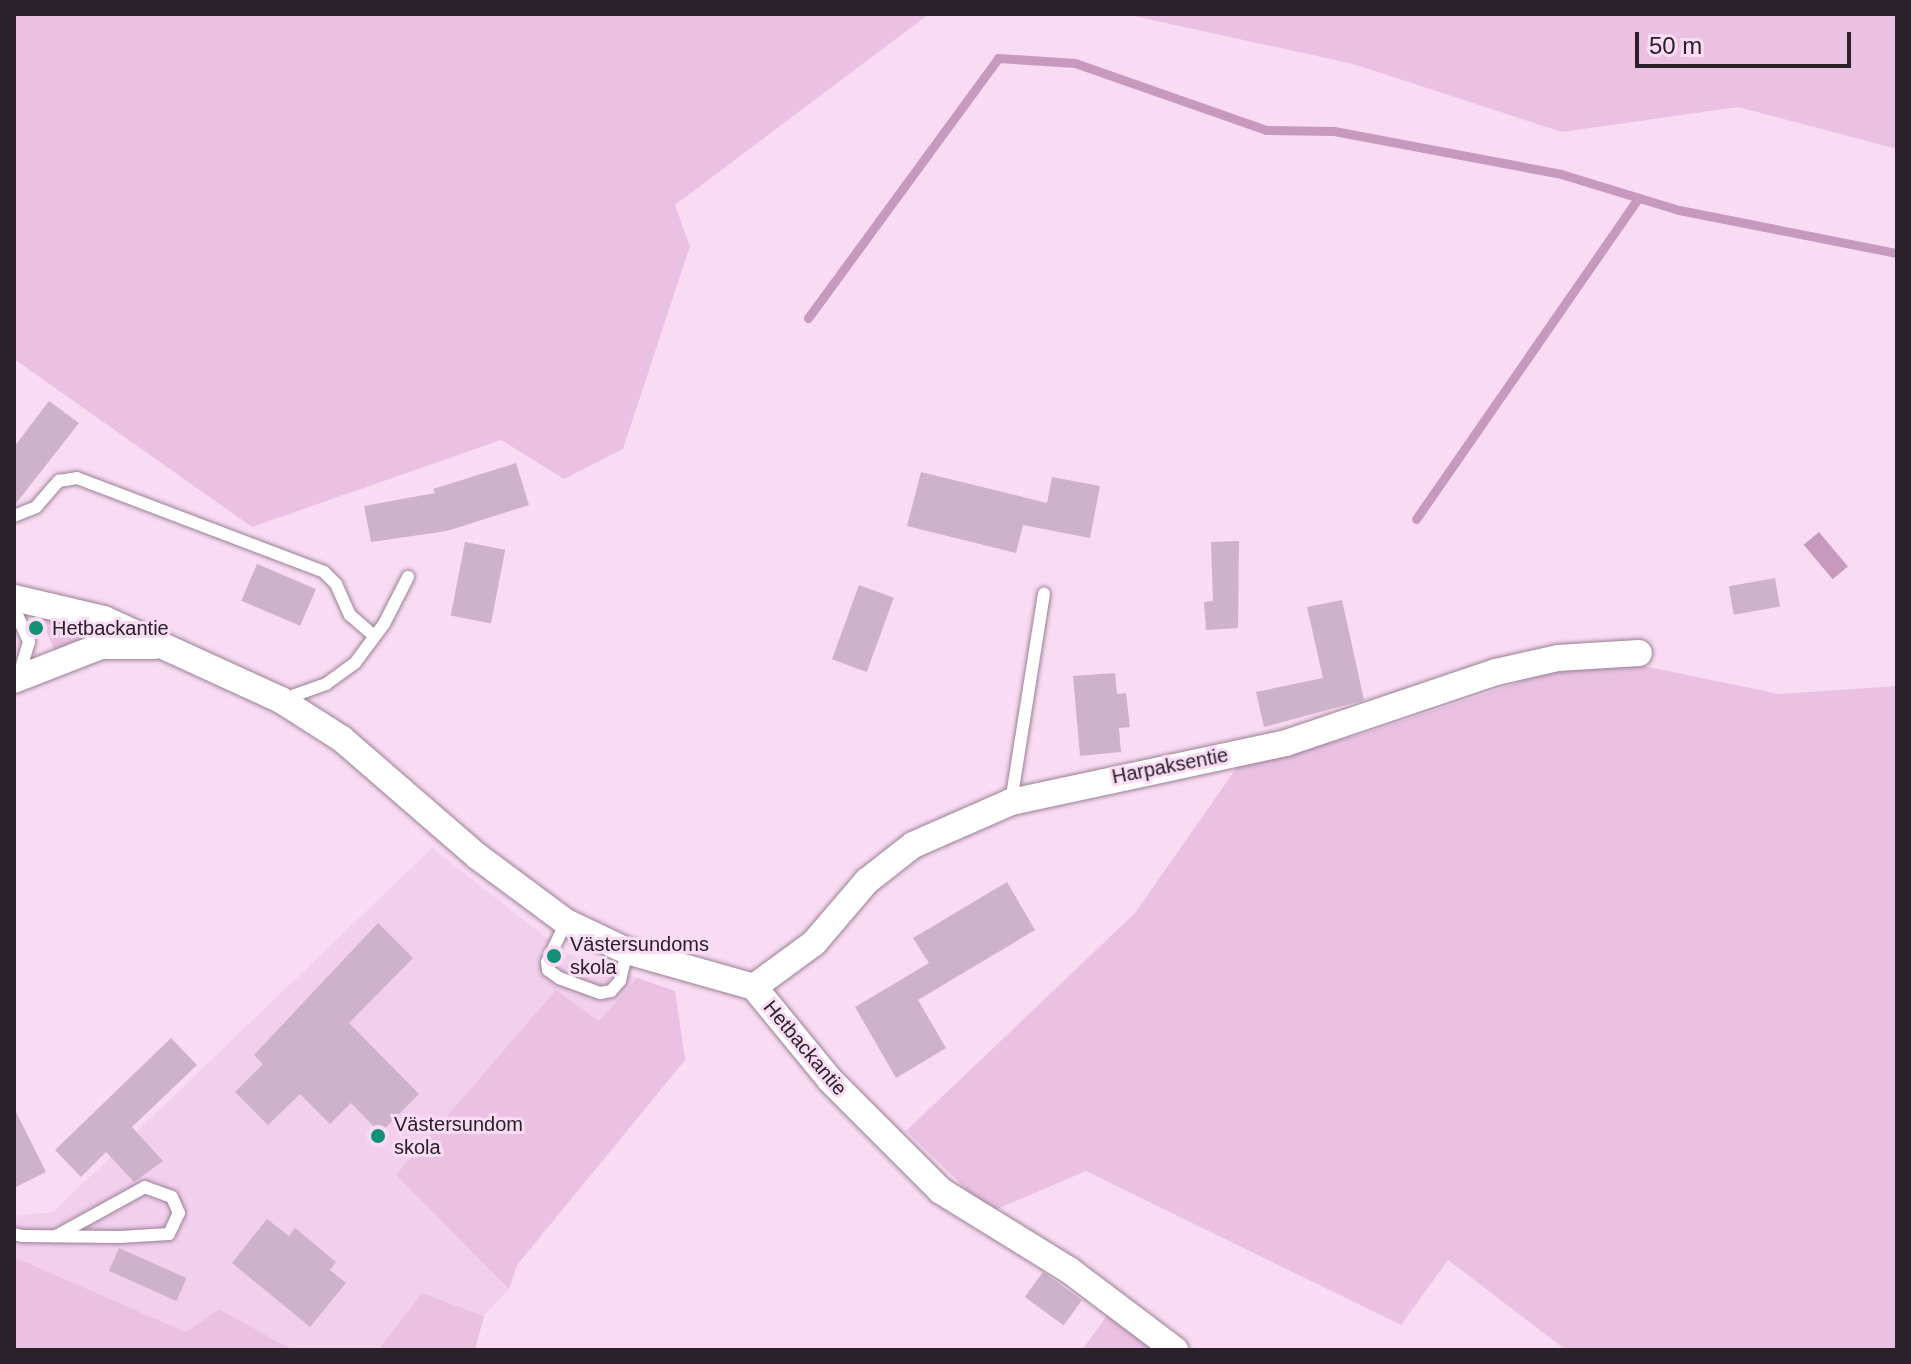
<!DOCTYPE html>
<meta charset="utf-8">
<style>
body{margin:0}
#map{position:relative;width:1911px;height:1364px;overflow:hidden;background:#f9dcf3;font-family:Arial,sans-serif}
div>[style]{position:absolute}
.built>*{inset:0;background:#f2cfec}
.green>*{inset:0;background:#eac1e2}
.water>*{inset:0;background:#c799bf;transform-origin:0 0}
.stream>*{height:9px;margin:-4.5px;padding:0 4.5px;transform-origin:4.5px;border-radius:4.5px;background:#c799bf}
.building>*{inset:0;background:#ceb2c9;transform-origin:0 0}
.roads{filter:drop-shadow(0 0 2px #9a8095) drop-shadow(0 0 2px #9a8095)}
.service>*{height:12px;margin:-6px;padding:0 6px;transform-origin:6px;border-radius:6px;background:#fff}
.minor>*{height:26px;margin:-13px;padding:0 13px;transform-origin:13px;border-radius:13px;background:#fff}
.dots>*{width:22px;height:22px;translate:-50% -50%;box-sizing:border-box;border:4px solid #f9dcf3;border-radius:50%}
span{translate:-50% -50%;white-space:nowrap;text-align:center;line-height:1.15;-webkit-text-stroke:6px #f9dcf3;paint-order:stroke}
.poi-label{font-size:20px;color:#2b212a}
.left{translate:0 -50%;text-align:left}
.street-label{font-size:20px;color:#2b212a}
.frame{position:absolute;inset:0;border:16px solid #2b212a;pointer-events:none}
.scale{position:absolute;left:1635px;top:32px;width:216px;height:36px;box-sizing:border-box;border:4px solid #2b212a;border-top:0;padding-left:10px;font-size:24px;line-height:28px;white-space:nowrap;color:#2b212a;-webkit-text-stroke:6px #f9dcf3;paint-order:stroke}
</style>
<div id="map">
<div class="built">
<i style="clip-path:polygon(432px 848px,566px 953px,675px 991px,685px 1060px,517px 1265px,509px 1289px,484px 1316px,422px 1293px,378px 1350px,293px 1350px,219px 1309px,186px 1332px,14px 1257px,14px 1216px,53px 1212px)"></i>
</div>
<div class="green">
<i style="clip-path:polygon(14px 14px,929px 14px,675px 205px,690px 246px,623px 449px,564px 479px,501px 440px,252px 527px,14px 359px)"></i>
<i style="clip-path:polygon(1125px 14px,1897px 14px,1897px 149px,1738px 107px,1562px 132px,1353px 64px)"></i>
<i style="clip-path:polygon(29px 610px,120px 637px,56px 654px,40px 616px,33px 618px)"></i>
<i style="clip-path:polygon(1634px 664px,1779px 694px,1897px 686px,1897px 1350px,1566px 1350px,1448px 1260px,1401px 1325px,1086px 1171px,990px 1212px,906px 1131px,1135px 913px,1240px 763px,1360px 735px,1562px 668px)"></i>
<i style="clip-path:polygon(637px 978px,675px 991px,685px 1060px,517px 1265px,509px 1289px,396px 1175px,556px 990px,599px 1021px)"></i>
<i style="clip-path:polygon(14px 1257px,186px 1332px,219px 1309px,293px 1350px,14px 1350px)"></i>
<i style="clip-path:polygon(422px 1293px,484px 1316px,475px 1350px,378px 1350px)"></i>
<i style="clip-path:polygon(1108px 1314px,1153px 1350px,1082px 1350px)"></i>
</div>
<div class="water">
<i style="left:1819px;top:532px;width:45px;height:20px;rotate:50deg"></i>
</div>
<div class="stream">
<i style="left:808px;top:318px;width:322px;rotate:-53.8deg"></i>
<i style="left:998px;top:58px;width:77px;rotate:3.7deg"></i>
<i style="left:1075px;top:63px;width:202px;rotate:19.3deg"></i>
<i style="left:1266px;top:130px;width:68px;rotate:0.8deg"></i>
<i style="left:1334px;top:131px;width:231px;rotate:10.7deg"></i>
<i style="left:1561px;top:174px;width:123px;rotate:17deg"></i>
<i style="left:1679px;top:210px;width:222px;rotate:11.2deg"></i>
<i style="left:1416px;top:519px;width:390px;rotate:-55.3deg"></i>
</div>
<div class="building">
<i style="clip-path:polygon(49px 401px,79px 423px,14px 506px,14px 447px)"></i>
<i style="clip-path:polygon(516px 463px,529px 505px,447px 531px,371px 542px,364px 506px,435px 493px,433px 489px)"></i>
<i style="clip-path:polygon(921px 472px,1047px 503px,1052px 477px,1100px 486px,1090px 538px,1023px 525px,1016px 553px,907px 526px)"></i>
<i style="clip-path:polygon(1239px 541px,1238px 628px,1206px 630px,1204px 602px,1213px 601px,1211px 542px)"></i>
<i style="left:465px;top:542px;width:41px;height:75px;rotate:11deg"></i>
<i style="left:257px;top:564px;width:64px;height:40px;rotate:23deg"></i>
<i style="left:1775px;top:578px;width:29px;height:47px;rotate:80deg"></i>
<i style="left:859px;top:585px;width:37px;height:79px;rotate:20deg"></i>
<i style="clip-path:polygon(1342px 600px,1364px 700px,1264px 727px,1256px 692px,1323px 678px,1307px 607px)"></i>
<i style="clip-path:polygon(1115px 673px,1117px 694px,1126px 693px,1130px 727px,1119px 728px,1121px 752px,1080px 756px,1073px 676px)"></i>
<i style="clip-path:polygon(1007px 882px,1035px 930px,918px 1000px,946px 1048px,896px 1078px,855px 1007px,929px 963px,913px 938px)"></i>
<i style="clip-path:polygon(378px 923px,413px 958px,349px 1023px,419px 1094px,380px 1133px,351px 1103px,330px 1124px,300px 1094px,268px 1125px,235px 1092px,263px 1064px,254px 1055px)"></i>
<i style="clip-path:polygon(171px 1038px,197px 1065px,132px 1127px,163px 1161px,134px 1182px,106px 1152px,81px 1177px,55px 1150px)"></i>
<i style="clip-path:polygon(14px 1108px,46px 1172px,14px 1188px)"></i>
<i style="clip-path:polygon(267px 1219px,289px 1236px,295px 1228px,336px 1262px,330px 1270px,346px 1283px,310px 1327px,232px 1263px)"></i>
<i style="left:119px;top:1248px;width:74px;height:25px;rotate:24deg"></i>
<i style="left:1043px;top:1272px;width:48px;height:31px;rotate:36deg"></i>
</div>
<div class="roads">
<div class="service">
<i style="left:14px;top:516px;width:24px;rotate:-22deg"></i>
<i style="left:36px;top:507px;width:35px;rotate:-49deg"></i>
<i style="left:59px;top:481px;width:18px;rotate:-9deg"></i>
<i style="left:77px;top:478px;width:264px;rotate:20.8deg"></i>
<i style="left:324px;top:572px;width:17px;rotate:45deg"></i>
<i style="left:336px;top:584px;width:34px;rotate:66deg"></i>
<i style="left:350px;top:615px;width:32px;rotate:41deg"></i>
<i style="left:14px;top:608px;width:37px;rotate:66deg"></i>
<i style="left:29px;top:642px;width:34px;rotate:107deg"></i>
<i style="left:284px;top:699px;width:45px;rotate:-19.7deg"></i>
<i style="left:326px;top:684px;width:36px;rotate:-36deg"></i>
<i style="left:355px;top:663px;width:49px;rotate:-53.4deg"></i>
<i style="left:384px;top:624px;width:53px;rotate:-62.9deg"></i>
<i style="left:1011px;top:802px;width:211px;rotate:-81deg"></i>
<i style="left:566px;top:922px;width:44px;rotate:115.4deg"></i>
<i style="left:547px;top:962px;width:8px;rotate:83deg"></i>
<i style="left:548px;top:970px;width:14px;rotate:36deg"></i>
<i style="left:559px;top:978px;width:44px;rotate:20.1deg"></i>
<i style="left:600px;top:993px;width:11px;rotate:-10deg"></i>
<i style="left:611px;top:991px;width:13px;rotate:-48deg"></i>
<i style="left:620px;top:981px;width:31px;rotate:-77deg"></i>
<i style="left:14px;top:1234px;width:8px;rotate:14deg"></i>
<i style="left:22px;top:1236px;width:98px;rotate:0.6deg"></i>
<i style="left:120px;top:1237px;width:49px;rotate:-3.5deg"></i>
<i style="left:169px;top:1234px;width:23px;rotate:-65deg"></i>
<i style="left:179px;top:1213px;width:17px;rotate:-114deg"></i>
<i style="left:172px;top:1197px;width:29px;rotate:-160deg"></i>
<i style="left:145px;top:1187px;width:102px;rotate:151.2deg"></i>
</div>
<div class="minor">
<i style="left:14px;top:598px;width:92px;rotate:13.1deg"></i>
<i style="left:104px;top:619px;width:195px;rotate:24.6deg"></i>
<i style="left:281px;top:700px;width:72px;rotate:32.6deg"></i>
<i style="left:342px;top:739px;width:179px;rotate:40.9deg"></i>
<i style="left:477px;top:856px;width:111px;rotate:36.6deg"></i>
<i style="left:566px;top:922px;width:68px;rotate:25.4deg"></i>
<i style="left:627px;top:951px;width:132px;rotate:15.8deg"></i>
<i style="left:754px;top:987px;width:120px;rotate:50.7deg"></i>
<i style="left:830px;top:1080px;width:157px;rotate:45deg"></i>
<i style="left:941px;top:1191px;width:150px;rotate:31.7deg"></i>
<i style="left:1069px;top:1270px;width:133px;rotate:37deg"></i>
<i style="left:14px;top:680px;width:93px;rotate:-21.3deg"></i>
<i style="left:101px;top:646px;width:53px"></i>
<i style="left:754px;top:987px;width:74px;rotate:-36.3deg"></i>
<i style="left:814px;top:943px;width:82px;rotate:-49.5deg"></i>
<i style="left:867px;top:881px;width:58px;rotate:-38deg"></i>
<i style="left:913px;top:845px;width:107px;rotate:-23.7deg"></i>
<i style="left:1011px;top:802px;width:281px;rotate:-12.1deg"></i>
<i style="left:1286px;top:743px;width:222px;rotate:-18.7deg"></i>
<i style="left:1496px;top:672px;width:64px;rotate:-12.7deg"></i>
<i style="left:1558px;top:658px;width:81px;rotate:-3.5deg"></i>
</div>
</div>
<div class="dots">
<i style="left:36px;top:628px;background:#139177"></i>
<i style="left:554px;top:956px;background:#139177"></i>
<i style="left:378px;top:1136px;background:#139177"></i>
</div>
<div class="poi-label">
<span class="left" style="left:52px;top:628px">Hetbackantie</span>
<span class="left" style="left:570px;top:956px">Västersundoms<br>skola</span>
<span class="left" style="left:394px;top:1136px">Västersundom<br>skola</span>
</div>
<div class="street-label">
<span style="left:1170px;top:766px;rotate:-11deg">Harpaksentie</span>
<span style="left:805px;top:1048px;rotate:50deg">Hetbackantie</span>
</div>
<div class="frame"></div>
<div class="scale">50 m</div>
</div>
